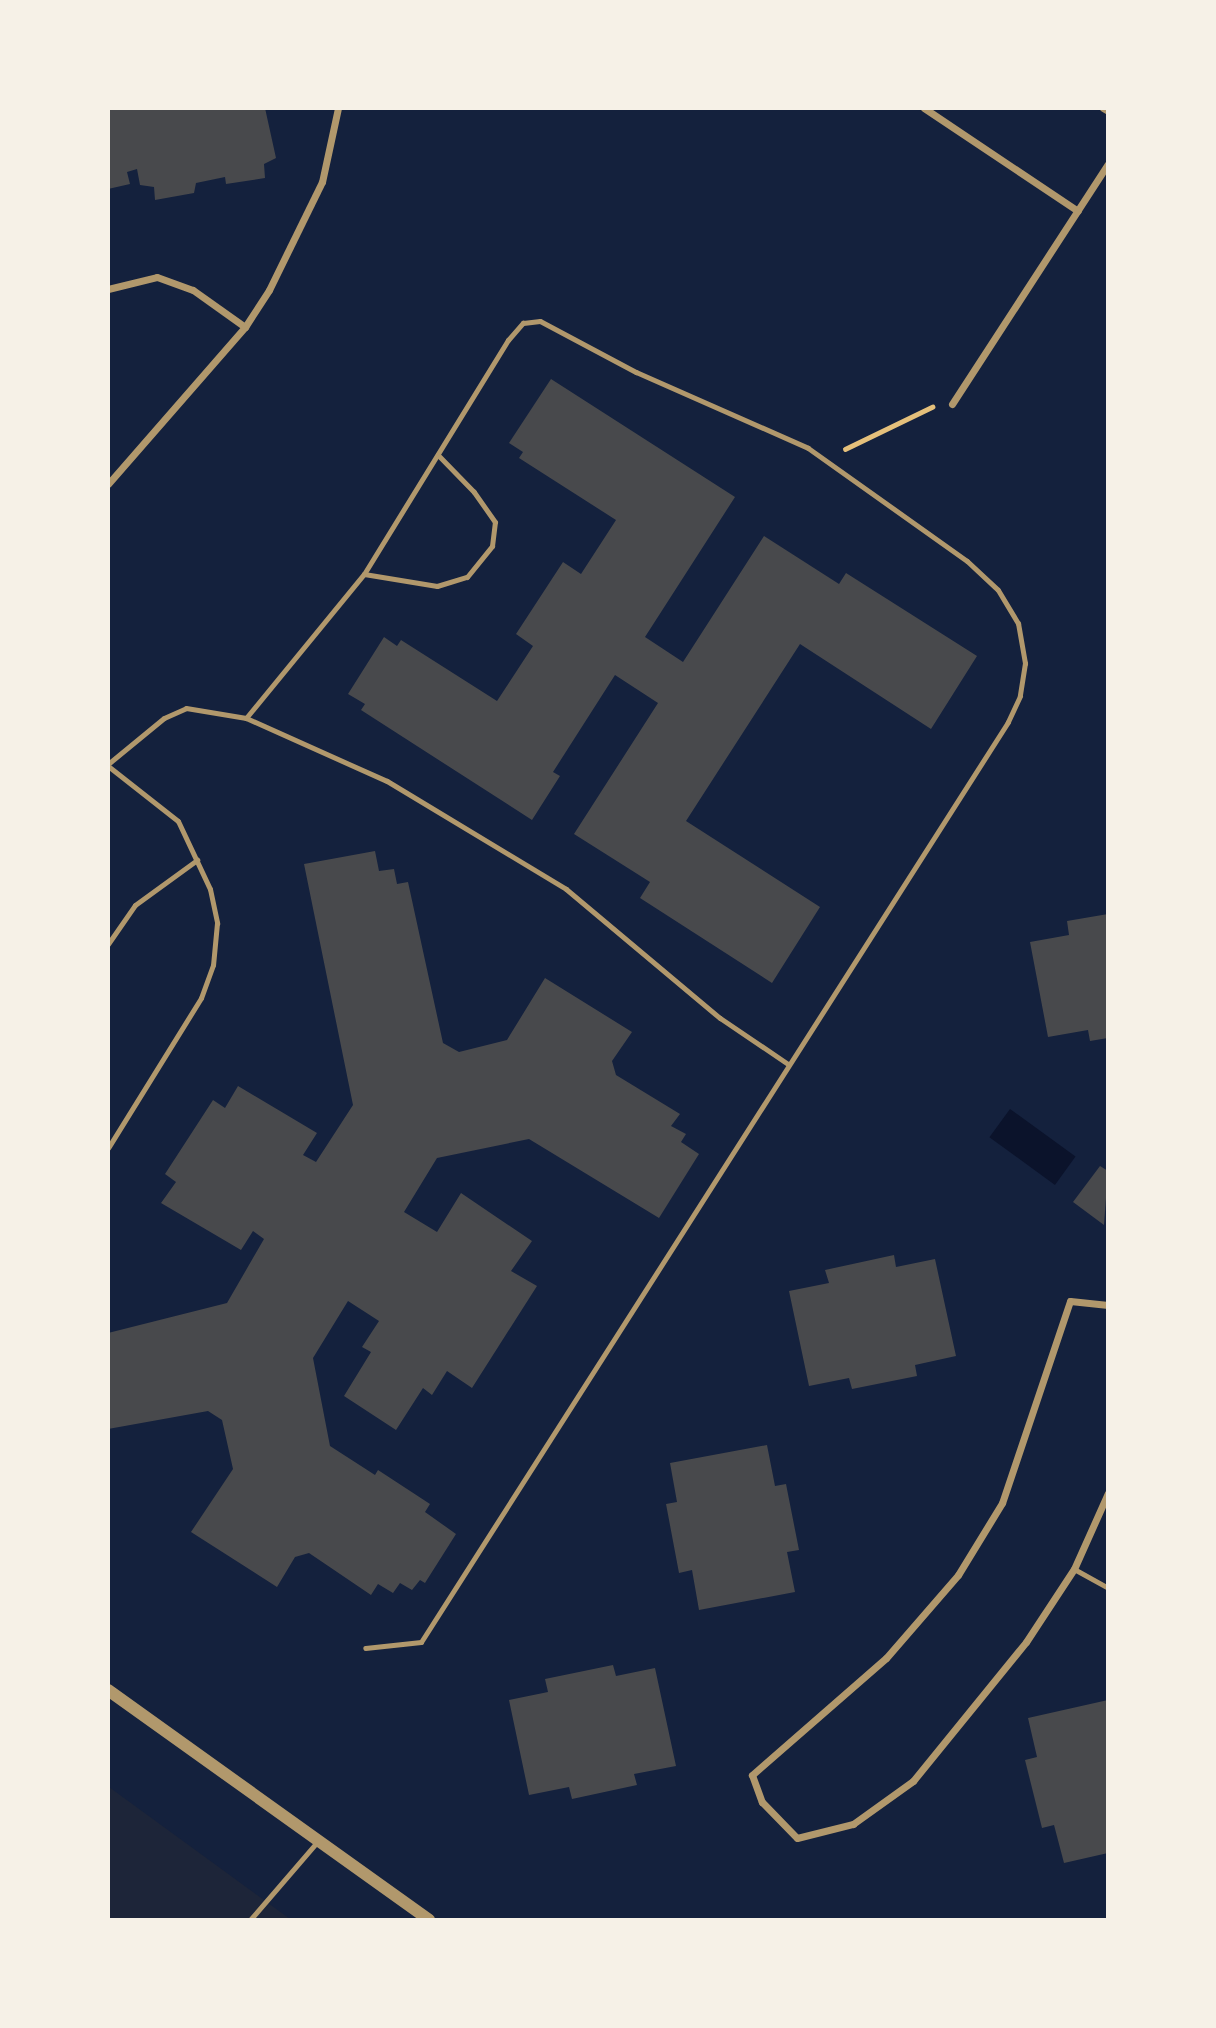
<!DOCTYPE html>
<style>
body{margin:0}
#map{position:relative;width:1216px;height:2028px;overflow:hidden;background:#14213d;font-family:"Roboto Condensed",sans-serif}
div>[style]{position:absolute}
.green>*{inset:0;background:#1d2539}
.water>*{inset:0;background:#0b132b;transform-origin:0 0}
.building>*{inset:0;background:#48494c}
.path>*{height:4.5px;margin:-2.25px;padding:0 2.25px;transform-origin:2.25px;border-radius:2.25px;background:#e5c07b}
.service>*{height:5px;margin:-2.5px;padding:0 2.5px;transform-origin:2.5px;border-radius:2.5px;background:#b1986c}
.minor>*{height:7px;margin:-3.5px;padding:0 3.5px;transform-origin:3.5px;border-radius:3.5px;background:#b1986c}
.tertiary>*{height:12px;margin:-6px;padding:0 6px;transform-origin:6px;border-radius:6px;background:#b1986c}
span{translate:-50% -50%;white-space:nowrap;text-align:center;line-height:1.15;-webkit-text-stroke:5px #f6f1e7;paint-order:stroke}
.frame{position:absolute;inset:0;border:110px solid #f6f1e7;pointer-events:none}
</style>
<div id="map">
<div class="green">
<i style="clip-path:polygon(109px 1787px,290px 1919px,109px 1919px)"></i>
</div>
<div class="water">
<i style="left:1010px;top:1109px;width:81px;height:35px;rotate:36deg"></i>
</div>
<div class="building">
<i style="clip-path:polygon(108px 108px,265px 108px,276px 158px,264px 164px,265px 178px,226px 184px,225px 177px,196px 183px,194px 193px,155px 200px,154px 187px,140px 185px,137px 169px,127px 172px,130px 184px,108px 189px)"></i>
<i style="clip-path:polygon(551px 379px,735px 497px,645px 637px,683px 662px,764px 536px,839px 584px,846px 573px,977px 656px,931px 729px,800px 644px,686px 821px,820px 907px,772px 983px,640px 898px,650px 882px,574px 834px,658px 703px,615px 675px,553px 772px,560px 776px,532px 820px,361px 710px,365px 704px,348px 694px,384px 637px,397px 646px,401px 640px,497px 701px,533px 646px,516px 634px,563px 562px,581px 574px,616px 520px,519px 458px,523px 452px,509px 443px)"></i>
<i style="clip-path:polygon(375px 851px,379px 871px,394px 869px,397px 884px,408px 882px,443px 1043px,459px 1052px,507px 1040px,545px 978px,632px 1032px,612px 1061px,616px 1075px,680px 1114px,671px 1126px,686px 1134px,681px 1142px,699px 1154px,659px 1218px,529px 1139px,437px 1158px,404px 1212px,437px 1232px,461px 1193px,532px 1241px,511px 1271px,537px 1286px,472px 1388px,447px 1371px,432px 1395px,423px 1388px,396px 1430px,344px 1396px,371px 1352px,362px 1347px,379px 1321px,348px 1301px,313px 1358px,330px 1446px,375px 1475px,378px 1470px,430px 1504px,425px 1512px,456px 1534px,425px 1583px,420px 1580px,412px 1590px,400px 1583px,393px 1593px,378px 1584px,371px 1595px,309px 1553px,295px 1557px,277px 1587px,191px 1532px,233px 1469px,222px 1420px,208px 1411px,108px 1429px,108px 1333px,227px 1303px,264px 1239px,253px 1231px,241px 1250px,161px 1203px,176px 1182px,165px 1174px,213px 1100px,225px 1108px,238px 1086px,317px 1133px,303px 1155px,316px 1162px,353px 1105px,304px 864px)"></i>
<i style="clip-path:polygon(1108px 914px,1108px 1038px,1090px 1041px,1088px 1030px,1048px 1037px,1030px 942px,1069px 935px,1067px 921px)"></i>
<i style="clip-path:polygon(1100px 1166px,1108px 1171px,1104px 1225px,1073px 1202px)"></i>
<i style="clip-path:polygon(894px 1255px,896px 1267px,935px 1259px,956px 1356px,915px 1365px,917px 1376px,852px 1389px,849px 1378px,809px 1386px,789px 1291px,829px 1283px,825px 1270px)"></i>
<i style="clip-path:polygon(767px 1445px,775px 1486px,786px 1484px,799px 1550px,787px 1552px,795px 1592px,699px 1610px,692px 1570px,679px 1573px,666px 1504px,677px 1502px,670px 1463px)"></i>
<i style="clip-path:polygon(613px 1665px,616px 1676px,655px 1668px,676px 1766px,634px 1774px,637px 1785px,572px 1799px,569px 1787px,529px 1795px,509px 1700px,548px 1692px,545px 1679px)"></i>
<i style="clip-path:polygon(1108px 1700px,1108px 1853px,1064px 1863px,1054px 1825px,1042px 1828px,1025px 1760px,1037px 1757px,1028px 1718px)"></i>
</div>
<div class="path">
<i style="left:845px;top:449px;width:97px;rotate:-25.8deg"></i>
</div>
<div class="service">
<i style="left:364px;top:574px;width:74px;rotate:9.3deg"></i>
<i style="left:437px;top:586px;width:31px;rotate:-17deg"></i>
<i style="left:467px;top:577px;width:40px;rotate:-51deg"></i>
<i style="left:492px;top:546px;width:24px;rotate:-83deg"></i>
<i style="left:495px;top:522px;width:37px;rotate:-125deg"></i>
<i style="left:474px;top:492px;width:52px;rotate:-134.2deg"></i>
<i style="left:246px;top:718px;width:154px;rotate:24.1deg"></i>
<i style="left:387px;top:781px;width:209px;rotate:31.1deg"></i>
<i style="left:566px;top:889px;width:201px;rotate:40deg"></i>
<i style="left:720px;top:1018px;width:82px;rotate:34.1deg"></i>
<i style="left:108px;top:764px;width:72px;rotate:-39.4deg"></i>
<i style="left:164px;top:718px;width:24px;rotate:-24deg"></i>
<i style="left:186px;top:708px;width:61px;rotate:9.5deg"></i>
<i style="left:246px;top:718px;width:186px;rotate:-50.7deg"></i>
<i style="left:364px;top:574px;width:275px;rotate:-58.4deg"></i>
<i style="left:508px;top:340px;width:23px;rotate:-49deg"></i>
<i style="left:523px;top:323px;width:17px;rotate:-7deg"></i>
<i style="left:540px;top:321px;width:109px;rotate:28deg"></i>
<i style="left:636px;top:372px;width:188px;rotate:23.8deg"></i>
<i style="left:808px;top:448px;width:195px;rotate:35.4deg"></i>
<i style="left:967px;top:561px;width:42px;rotate:43.1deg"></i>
<i style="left:998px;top:590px;width:39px;rotate:59deg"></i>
<i style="left:1018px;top:623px;width:41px;rotate:80.1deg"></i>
<i style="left:1025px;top:663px;width:33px;rotate:99deg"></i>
<i style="left:1020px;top:696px;width:29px;rotate:115deg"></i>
<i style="left:1008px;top:722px;width:1091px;rotate:122.54deg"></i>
<i style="left:421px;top:1642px;width:56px;rotate:173.9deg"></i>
<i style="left:108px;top:766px;width:89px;rotate:38.2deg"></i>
<i style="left:178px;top:821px;width:75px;rotate:64.8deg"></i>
<i style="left:210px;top:889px;width:35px;rotate:78deg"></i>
<i style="left:217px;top:923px;width:42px;rotate:95.4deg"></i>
<i style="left:213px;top:965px;width:35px;rotate:110deg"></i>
<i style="left:201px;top:998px;width:176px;rotate:121.8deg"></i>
<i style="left:108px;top:944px;width:47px;rotate:-55.3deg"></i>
<i style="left:135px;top:905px;width:77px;rotate:-36deg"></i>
<i style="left:1074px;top:1569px;width:39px;rotate:29deg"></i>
<i style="left:250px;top:1920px;width:104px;rotate:-49.3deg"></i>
</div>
<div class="minor">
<i style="left:924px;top:108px;width:185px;rotate:33.8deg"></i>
<i style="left:1103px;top:108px;width:6px;rotate:31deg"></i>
<i style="left:108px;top:289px;width:50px;rotate:-13.8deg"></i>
<i style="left:157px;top:277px;width:38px;rotate:20deg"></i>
<i style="left:193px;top:290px;width:64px;rotate:35.4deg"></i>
<i style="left:952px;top:404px;width:286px;rotate:-57deg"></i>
<i style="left:108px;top:484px;width:208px;rotate:-48.9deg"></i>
<i style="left:245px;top:327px;width:44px;rotate:-57deg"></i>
<i style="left:269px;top:290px;width:120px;rotate:-63.9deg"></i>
<i style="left:322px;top:182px;width:76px;rotate:-77.8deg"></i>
<i style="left:1108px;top:1305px;width:38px;rotate:-174deg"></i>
<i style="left:1070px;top:1301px;width:213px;rotate:108.6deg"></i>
<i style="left:1002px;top:1503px;width:84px;rotate:121.4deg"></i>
<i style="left:958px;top:1575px;width:110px;rotate:130.9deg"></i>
<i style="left:886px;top:1658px;width:178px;rotate:138.9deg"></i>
<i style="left:752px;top:1775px;width:29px;rotate:70deg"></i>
<i style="left:762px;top:1802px;width:50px;rotate:45.8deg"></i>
<i style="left:797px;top:1838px;width:58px;rotate:-14deg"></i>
<i style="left:853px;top:1824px;width:74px;rotate:-35.6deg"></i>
<i style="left:913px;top:1781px;width:179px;rotate:-50.9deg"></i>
<i style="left:1026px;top:1642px;width:87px;rotate:-56.7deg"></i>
<i style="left:1074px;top:1569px;width:83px;rotate:-65.9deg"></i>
</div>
<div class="tertiary">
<i style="left:108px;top:1690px;width:395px;rotate:35.6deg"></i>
</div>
<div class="frame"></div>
</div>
